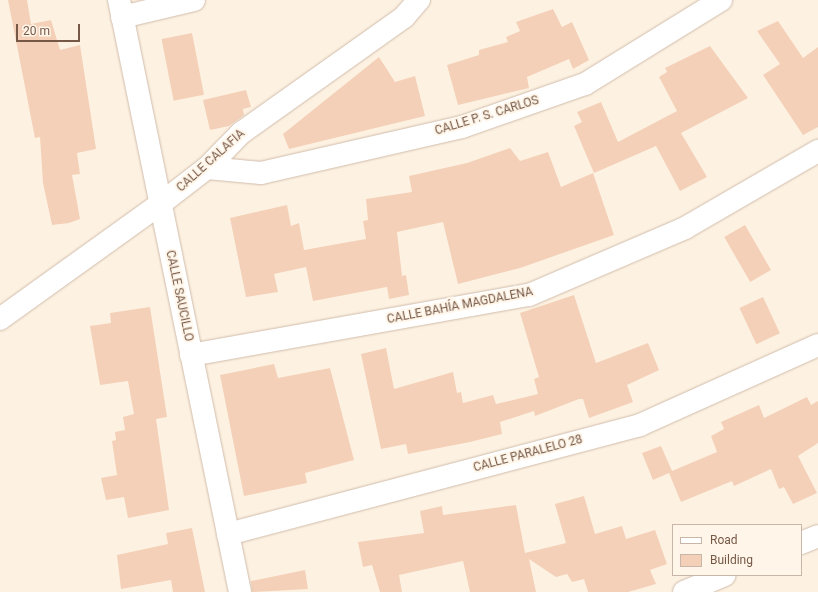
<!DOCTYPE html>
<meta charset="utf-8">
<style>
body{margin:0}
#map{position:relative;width:818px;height:592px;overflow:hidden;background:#fdf2e2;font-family:Roboto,sans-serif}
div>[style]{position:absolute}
.building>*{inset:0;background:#f4d0b8;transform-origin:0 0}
.roads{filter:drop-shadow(0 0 1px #d1bcab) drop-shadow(0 0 1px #d1bcab)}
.minor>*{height:22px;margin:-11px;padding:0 11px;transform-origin:11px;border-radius:11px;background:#fff}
span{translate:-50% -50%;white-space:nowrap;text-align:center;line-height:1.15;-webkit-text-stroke:4px #fff6e9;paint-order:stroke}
.street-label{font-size:12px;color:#765847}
.legend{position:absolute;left:672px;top:524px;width:130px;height:52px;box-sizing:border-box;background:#fff6e9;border:1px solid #c8b7a8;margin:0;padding:5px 7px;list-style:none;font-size:12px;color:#765847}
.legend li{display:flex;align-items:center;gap:8px;height:20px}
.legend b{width:20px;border:1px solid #c8b7a8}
.scale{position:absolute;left:16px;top:24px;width:64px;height:18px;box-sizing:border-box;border:2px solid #765847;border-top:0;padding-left:5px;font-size:12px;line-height:14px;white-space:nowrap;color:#765847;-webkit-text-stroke:3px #fff6e9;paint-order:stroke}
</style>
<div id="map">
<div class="building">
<i style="clip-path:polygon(8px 0,27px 0,31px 24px,51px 20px,60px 50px,80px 45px,96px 149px,77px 153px,80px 174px,72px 175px,80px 219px,69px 223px,52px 225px,43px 183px,40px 137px,35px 138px)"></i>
<i style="clip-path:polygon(553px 9px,562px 27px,572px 22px,589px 60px,573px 69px,569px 59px,527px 77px,529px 88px,458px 105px,447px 65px,479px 55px,479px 50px,508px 42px,506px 37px,520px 31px,516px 22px)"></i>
<i style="clip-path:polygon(778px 21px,803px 58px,818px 47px,818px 127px,803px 135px,763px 75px,780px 64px,757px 31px)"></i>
<i style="left:192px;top:33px;width:63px;height:31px;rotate:79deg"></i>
<i style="clip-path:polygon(710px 46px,748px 98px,681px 133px,707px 177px,680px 191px,656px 146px,594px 173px,574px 126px,582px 122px,577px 112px,601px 102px,618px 142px,677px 111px,659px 77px,667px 72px,665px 68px)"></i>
<i style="clip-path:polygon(379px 57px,395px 82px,415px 76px,425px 116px,289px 149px,283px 134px)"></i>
<i style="clip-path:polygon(246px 90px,251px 107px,243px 109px,244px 115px,229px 126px,210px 130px,203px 100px)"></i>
<i style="clip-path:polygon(510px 148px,520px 161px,548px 152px,561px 187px,593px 173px,614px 235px,520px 268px,458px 284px,443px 222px,397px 232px,402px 276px,406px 275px,409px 295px,389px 299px,387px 287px,313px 301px,306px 267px,274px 274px,278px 292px,246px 297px,230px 218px,287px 205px,291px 226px,299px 223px,304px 250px,360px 240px,366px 239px,363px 221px,368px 220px,366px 199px,412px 192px,409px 176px,467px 163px)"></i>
<i style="left:745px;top:225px;width:52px;height:24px;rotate:60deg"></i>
<i style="clip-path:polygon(574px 295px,596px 363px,648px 343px,659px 370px,627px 385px,633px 402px,589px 418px,583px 399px,579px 399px,535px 416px,534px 411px,500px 422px,502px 434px,470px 442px,408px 454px,406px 444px,381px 449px,361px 354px,386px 348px,394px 389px,453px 372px,457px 393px,461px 392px,463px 403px,493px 395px,496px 404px,538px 394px,534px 379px,539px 377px,520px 313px)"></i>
<i style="left:763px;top:297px;width:40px;height:26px;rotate:65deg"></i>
<i style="clip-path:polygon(150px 307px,167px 417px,156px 419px,169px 510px,128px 518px,124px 497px,106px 500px,101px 478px,117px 475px,112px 441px,116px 440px,115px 432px,125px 430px,123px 417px,134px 414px,128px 381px,100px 385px,90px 326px,111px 323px,110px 313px)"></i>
<i style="clip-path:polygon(274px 364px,278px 378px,330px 368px,354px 460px,305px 473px,307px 483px,244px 496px,220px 375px)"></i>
<i style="clip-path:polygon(807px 397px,811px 405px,818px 401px,818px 443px,798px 456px,817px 493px,793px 504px,784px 487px,779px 489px,771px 469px,734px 486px,732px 481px,681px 502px,669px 473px,653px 480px,642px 453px,661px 446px,672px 471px,717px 452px,711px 436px,724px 429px,721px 422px,759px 405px,764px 418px)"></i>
<i style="clip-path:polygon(584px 496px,595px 534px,622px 526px,626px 539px,655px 530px,667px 564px,650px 570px,656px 584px,628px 592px,588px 592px,584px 579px,572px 582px,567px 574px,556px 577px,529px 559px,536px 592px,470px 592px,463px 561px,399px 575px,402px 592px,380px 592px,372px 565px,363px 567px,358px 542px,424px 533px,420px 511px,442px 506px,443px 515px,516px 505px,525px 553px,566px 543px,555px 504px)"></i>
<i style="clip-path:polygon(192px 528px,205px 592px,173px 592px,171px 580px,121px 589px,117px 555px,168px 544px,166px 533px)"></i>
<i style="clip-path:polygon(305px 570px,308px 589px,252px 592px,251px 581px)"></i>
</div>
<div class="roads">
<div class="minor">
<i style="left:119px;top:0;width:604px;rotate:78.45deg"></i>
<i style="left:122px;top:17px;width:74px;rotate:-13.3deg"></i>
<i style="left:207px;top:168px;width:54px;rotate:5.3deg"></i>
<i style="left:261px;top:173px;width:206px;rotate:-12.9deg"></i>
<i style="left:462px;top:127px;width:130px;rotate:-19.3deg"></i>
<i style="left:585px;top:84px;width:160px;rotate:-31.7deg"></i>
<i style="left:0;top:319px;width:197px;rotate:-35.7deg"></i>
<i style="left:160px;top:204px;width:59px;rotate:-37.5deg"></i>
<i style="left:207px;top:168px;width:49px;rotate:-45.8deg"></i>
<i style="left:241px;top:133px;width:200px;rotate:-35.4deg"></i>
<i style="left:404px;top:17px;width:23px;rotate:-49deg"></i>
<i style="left:191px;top:355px;width:343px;rotate:-10.1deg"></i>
<i style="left:529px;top:295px;width:170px;rotate:-23.2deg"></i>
<i style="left:685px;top:228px;width:154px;rotate:-30.1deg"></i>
<i style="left:228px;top:534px;width:426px;rotate:-14.8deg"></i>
<i style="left:640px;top:425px;width:195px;rotate:-24.2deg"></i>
<i style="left:801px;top:543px;width:18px;rotate:-22deg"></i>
<i style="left:684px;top:592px;width:44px;rotate:-22.5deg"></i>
</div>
</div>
<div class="street-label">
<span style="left:487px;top:116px;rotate:-17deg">CALLE P. S. CARLOS</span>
<span style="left:211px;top:161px;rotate:-42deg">CALLE CALAFIA</span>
<span style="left:179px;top:296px;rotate:78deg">CALLE SAUCILLO</span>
<span style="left:460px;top:306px;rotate:-11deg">CALLE BAHÍA MAGDALENA</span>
<span style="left:528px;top:454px;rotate:-15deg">CALLE PARALELO 28</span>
</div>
<ul class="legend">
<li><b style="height:5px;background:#fff"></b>Road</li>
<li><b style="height:11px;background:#f4d0b8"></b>Building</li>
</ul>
<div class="scale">20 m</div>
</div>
